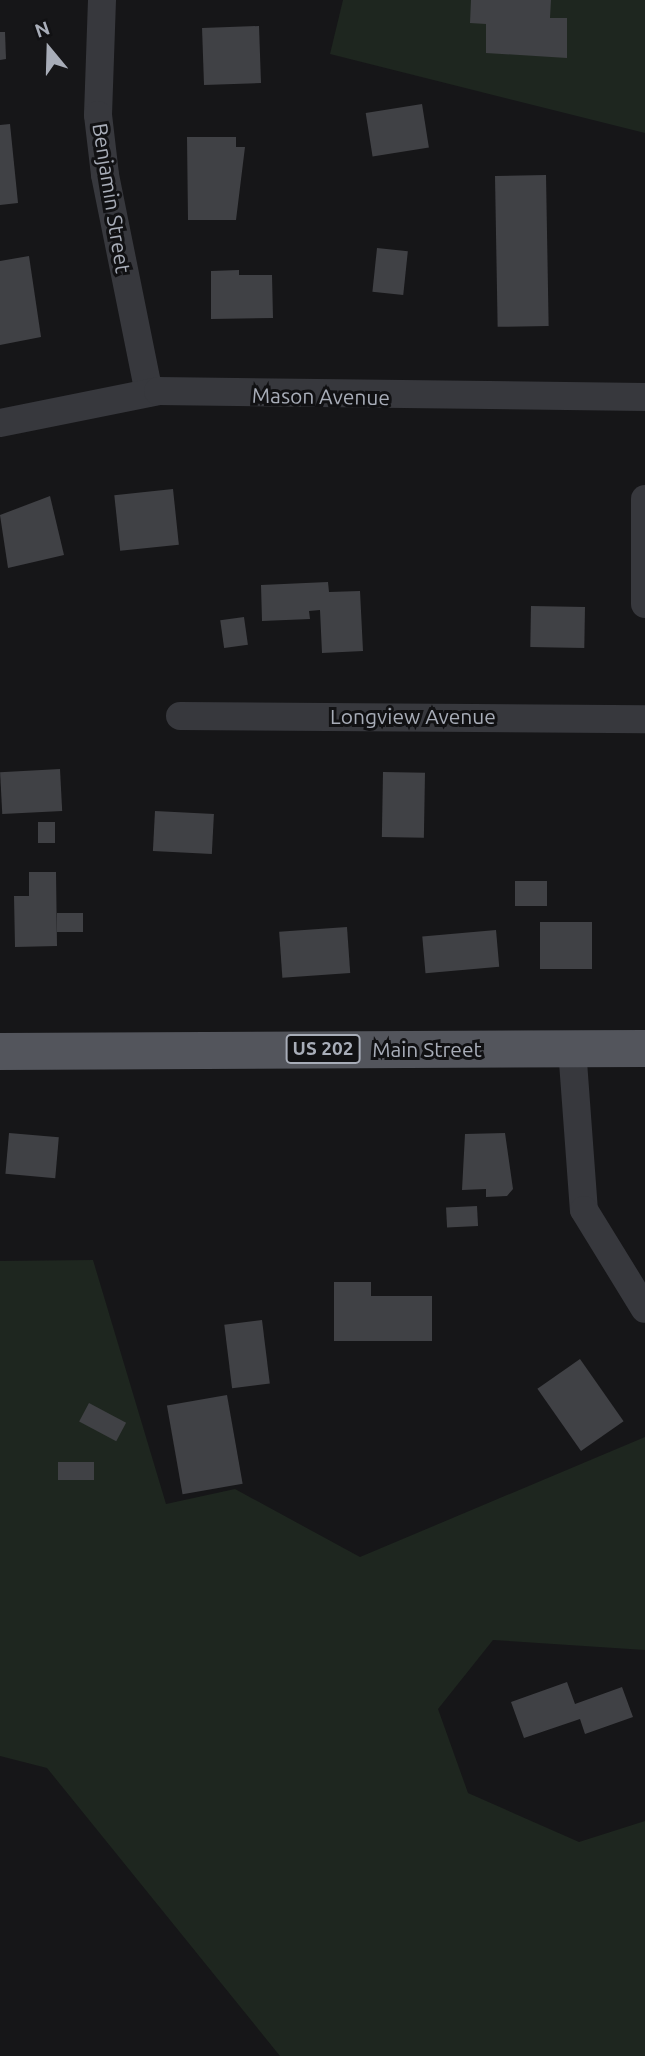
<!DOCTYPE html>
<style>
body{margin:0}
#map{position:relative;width:645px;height:2056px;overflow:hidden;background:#161618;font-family:Ubuntu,sans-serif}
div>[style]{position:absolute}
.green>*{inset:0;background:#1e261f}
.building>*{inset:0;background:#404145;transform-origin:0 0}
.minor>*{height:28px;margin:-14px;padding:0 14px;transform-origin:14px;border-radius:14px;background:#37383d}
.major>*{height:37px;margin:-18.5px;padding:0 18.5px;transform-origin:18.5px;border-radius:18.5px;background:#53555c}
span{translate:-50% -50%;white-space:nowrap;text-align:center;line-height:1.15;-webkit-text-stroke:6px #111113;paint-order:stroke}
.shield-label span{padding:2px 5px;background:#111113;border:2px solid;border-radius:5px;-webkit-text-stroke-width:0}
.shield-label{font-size:19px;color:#a8adb8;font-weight:700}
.street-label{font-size:21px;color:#a8adb8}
.north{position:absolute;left:14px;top:14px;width:70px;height:70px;-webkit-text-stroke:5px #111113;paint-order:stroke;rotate:341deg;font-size:19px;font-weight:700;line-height:28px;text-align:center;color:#a8adb8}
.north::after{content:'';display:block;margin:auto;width:24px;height:32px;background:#a8adb8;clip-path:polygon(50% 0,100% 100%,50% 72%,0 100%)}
</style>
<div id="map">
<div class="green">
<i style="clip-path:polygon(343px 0,645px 0,645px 133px,330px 54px)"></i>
<i style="clip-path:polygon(93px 1260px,166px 1504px,235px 1489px,360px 1557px,645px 1437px,645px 1650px,493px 1640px,438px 1709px,468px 1793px,579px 1842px,645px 1821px,645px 2056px,280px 2056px,47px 1768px,0 1756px,0 1261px)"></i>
</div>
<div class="building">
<i style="clip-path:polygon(471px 0,551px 0,550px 18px,567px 18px,567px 58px,486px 53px,486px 24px,470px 23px)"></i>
<i style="left:259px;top:26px;width:57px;height:57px;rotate:88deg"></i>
<i style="clip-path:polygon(0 32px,5px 32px,6px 59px,0 60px)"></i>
<i style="left:422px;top:104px;width:44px;height:57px;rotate:81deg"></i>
<i style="clip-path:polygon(10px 124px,18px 203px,0 205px,0 125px)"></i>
<i style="clip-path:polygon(187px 137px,236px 137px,236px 147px,245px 147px,236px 220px,188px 220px)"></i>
<i style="left:546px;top:175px;width:151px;height:51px;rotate:89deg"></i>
<i style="left:377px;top:248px;width:31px;height:44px;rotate:6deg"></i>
<i style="clip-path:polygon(29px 256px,41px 337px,0 345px,0 261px)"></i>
<i style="clip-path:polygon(239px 270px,239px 275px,272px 275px,273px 318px,211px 319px,211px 271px)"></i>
<i style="left:173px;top:489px;width:56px;height:59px;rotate:84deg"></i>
<i style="clip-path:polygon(50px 496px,64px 555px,8px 568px,0 515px)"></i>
<i style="clip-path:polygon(328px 582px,329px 592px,360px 591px,363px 651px,322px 653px,320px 610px,309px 611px,310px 619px,262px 621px,261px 585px)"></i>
<i style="left:531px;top:606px;width:54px;height:41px;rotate:1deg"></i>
<i style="left:244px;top:617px;width:28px;height:24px;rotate:82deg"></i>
<i style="left:60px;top:769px;width:42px;height:60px;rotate:87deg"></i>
<i style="left:383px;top:772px;width:42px;height:65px;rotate:1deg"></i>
<i style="left:155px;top:811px;width:59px;height:40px;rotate:3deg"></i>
<i style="left:38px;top:822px;width:17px;height:21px"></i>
<i style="clip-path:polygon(29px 872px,56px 872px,57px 946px,15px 947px,14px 896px,29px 896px)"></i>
<i style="left:515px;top:881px;width:32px;height:25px"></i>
<i style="left:57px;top:913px;width:26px;height:19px"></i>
<i style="left:540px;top:922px;width:52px;height:47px"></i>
<i style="left:347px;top:927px;width:46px;height:68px;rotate:86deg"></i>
<i style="left:496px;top:930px;width:37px;height:74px;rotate:85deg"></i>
<i style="left:9px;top:1133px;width:50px;height:41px;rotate:5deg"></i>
<i style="clip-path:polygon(505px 1133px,513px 1189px,507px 1196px,486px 1197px,486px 1189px,462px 1190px,465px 1134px)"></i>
<i style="left:477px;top:1206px;width:20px;height:31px;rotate:87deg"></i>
<i style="clip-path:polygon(334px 1282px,371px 1282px,371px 1296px,432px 1296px,432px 1341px,334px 1341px)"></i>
<i style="left:262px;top:1320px;width:64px;height:38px;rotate:83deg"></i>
<i style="left:580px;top:1359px;width:76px;height:52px;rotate:55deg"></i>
<i style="left:227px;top:1395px;width:90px;height:61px;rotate:80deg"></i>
<i style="left:89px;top:1403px;width:42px;height:21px;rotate:28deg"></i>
<i style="left:94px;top:1462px;width:18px;height:36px;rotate:90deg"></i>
<i style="clip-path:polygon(567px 1682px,575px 1704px,622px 1687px,633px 1717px,585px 1734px,580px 1719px,524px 1738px,511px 1702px)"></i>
</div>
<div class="minor">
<i style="left:102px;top:0;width:115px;rotate:92deg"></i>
<i style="left:98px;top:115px;width:60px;rotate:83.3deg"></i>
<i style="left:105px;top:175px;width:222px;rotate:78.6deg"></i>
<i style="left:0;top:423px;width:161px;rotate:-11.4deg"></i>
<i style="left:158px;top:391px;width:487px;rotate:0.7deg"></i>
<i style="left:645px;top:499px;width:105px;rotate:90deg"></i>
<i style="left:180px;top:716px;width:465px;rotate:0.4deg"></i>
<i style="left:572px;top:1048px;width:162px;rotate:85.8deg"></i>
<i style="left:584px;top:1210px;width:116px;rotate:58.4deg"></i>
</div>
<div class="major">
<i style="left:0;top:1051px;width:645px;rotate:-0.27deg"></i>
</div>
<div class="shield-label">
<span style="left:323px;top:1049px">US 202</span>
</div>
<div class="street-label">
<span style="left:112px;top:198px;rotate:81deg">Benjamin Street</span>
<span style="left:321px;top:396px;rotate:1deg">Mason Avenue</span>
<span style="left:413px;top:716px">Longview Avenue</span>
<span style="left:427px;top:1049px">Main Street</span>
</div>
<div class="north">N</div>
</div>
